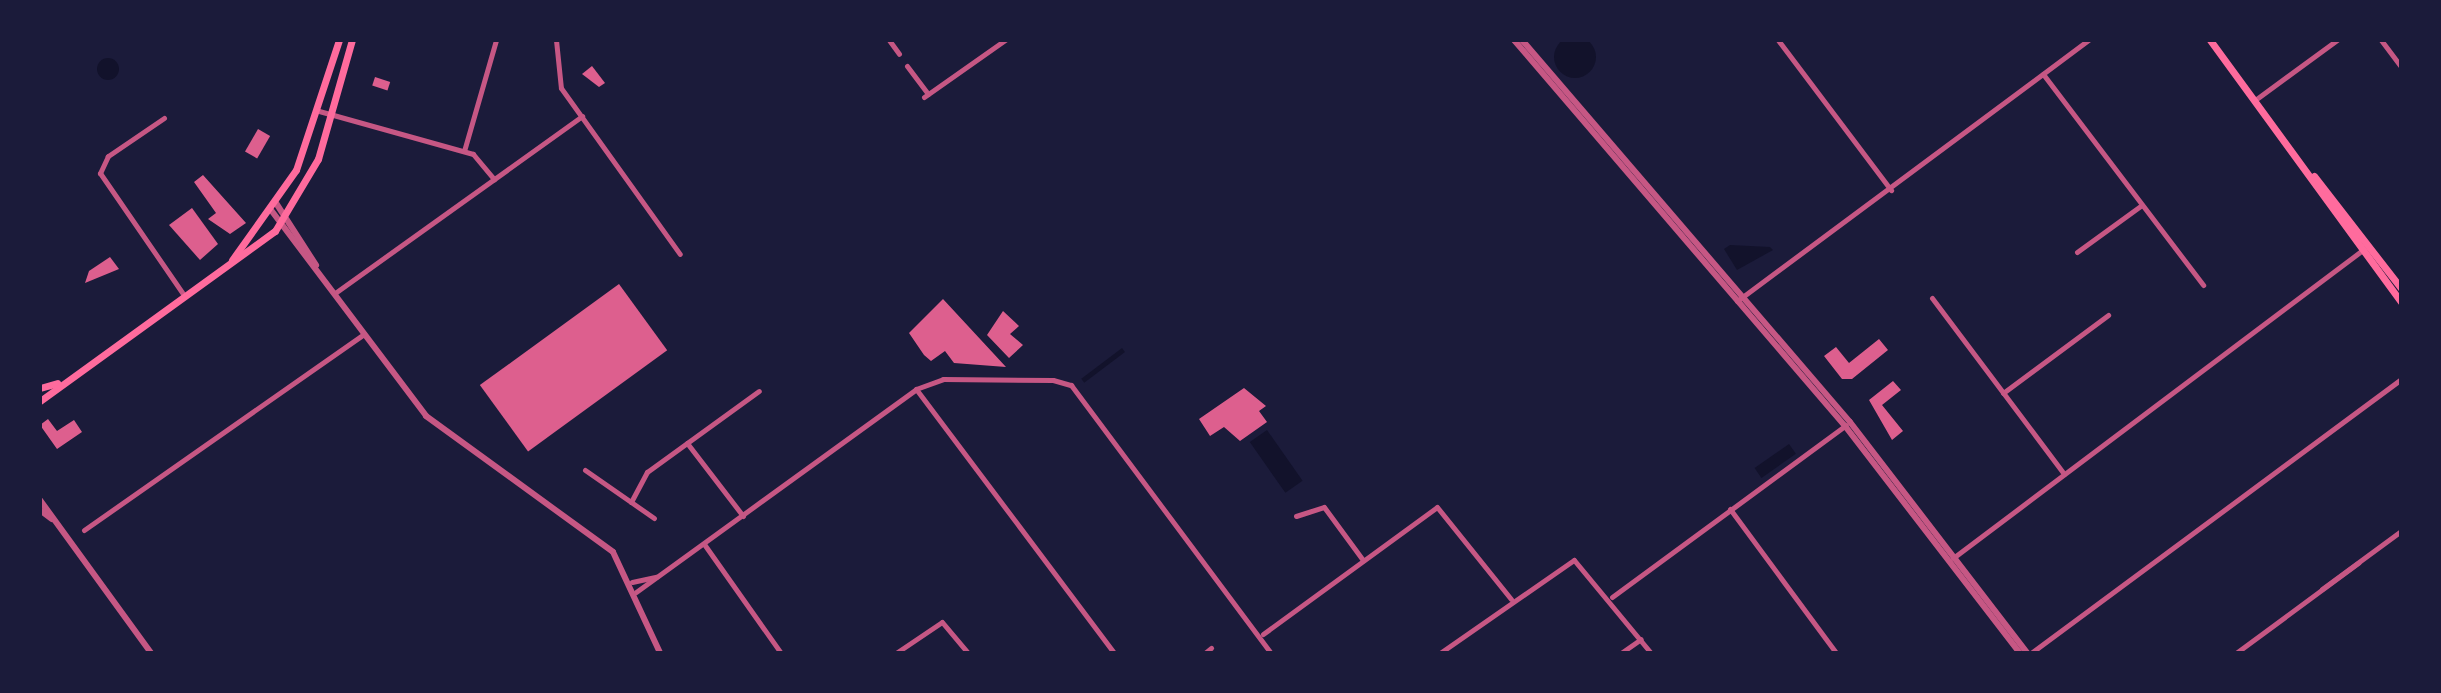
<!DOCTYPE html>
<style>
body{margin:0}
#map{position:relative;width:2441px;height:693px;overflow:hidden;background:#1b1b3a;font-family:Quicksand,sans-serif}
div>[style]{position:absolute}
.water>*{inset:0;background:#12122b;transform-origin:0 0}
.round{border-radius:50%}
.building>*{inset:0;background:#dd5f8e;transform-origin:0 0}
.minor>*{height:5px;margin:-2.5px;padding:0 2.5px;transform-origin:2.5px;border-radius:2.5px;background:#c65784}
.tertiary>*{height:6px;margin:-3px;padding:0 3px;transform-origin:3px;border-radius:3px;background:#c65784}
.primary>*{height:7px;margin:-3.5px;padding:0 3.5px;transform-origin:3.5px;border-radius:3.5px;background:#ff6b9d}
span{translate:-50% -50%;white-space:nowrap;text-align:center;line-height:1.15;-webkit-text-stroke:6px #1b1b3a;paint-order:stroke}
.frame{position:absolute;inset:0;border:42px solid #1b1b3a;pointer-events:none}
</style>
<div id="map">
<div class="water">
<i class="round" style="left:1554px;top:36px;width:42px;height:42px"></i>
<i class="round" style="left:97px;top:58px;width:22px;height:22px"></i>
<i style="clip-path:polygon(1730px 245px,1770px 247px,1773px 250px,1737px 270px,1724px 249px)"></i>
<i style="left:1122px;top:348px;width:5px;height:51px;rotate:53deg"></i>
<i style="left:1267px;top:430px;width:62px;height:21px;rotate:55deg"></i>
<i style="left:1789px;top:444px;width:12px;height:42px;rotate:55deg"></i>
</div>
<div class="building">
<i style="clip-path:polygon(592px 66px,605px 83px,599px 87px,582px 74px)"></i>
<i style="left:375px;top:77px;width:16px;height:9px;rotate:18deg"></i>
<i style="left:258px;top:129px;width:14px;height:26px;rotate:30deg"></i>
<i style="clip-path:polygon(203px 175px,246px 223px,230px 234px,208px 219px,216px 213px,194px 182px)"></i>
<i style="clip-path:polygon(192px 208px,218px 244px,200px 260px,169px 225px)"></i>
<i style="clip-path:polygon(110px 257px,119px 269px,85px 283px,89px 271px)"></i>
<i style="left:619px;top:284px;width:82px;height:172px;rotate:54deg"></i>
<i style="clip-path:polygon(943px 299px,1006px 367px,954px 363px,945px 351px,931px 361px,924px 355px,909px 333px)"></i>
<i style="clip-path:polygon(1003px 311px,1019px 326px,1010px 334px,1023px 345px,1009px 358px,987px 335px)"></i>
<i style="clip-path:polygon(1879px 339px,1888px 350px,1852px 379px,1842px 379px,1824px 356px,1836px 347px,1849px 363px)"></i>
<i style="clip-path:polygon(1893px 381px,1901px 390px,1882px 405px,1903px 431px,1892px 440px,1869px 400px)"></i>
<i style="clip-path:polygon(1244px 388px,1266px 406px,1259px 411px,1267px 422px,1240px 441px,1224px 427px,1210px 436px,1199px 419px)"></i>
<i style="clip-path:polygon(48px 419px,57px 431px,74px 420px,82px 432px,57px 449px,40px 425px)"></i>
</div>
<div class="minor">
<i style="left:556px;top:40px;width:48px;rotate:84.1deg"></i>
<i style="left:561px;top:88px;width:204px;rotate:54.4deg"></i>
<i style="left:889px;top:40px;width:17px;rotate:54deg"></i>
<i style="left:1778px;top:40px;width:188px;rotate:53deg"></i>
<i style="left:2381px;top:40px;width:34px;rotate:53deg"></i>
<i style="left:907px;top:66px;width:35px;rotate:53deg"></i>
<i style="left:2043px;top:74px;width:265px;rotate:52.8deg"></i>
<i style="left:924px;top:97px;width:99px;rotate:-35.1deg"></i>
<i style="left:2255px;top:100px;width:102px;rotate:-36.2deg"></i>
<i style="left:319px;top:111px;width:160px;rotate:15.6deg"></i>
<i style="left:473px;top:154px;width:33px;rotate:50deg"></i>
<i style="left:164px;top:118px;width:68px;rotate:145.8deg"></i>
<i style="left:108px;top:156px;width:19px;rotate:115deg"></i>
<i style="left:100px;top:173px;width:148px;rotate:55.5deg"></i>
<i style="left:464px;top:151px;width:116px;rotate:-73.9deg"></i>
<i style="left:2077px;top:252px;width:80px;rotate:-35.9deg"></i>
<i style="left:335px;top:293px;width:304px;rotate:-35.6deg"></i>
<i style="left:1932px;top:298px;width:220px;rotate:53.1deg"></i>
<i style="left:1737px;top:301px;width:438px;rotate:-36.6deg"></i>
<i style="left:916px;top:389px;width:330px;rotate:53.1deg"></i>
<i style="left:2003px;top:393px;width:131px;rotate:-36.6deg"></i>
<i style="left:687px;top:443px;width:92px;rotate:52.5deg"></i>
<i style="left:585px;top:470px;width:56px;rotate:34.8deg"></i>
<i style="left:631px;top:502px;width:34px;rotate:-62deg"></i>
<i style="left:647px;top:472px;width:138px;rotate:-35.9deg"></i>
<i style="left:631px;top:502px;width:28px;rotate:35deg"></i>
<i style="left:1730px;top:509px;width:179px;rotate:53.6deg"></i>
<i style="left:1296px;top:516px;width:29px;rotate:-18deg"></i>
<i style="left:1324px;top:507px;width:66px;rotate:53.7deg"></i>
<i style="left:84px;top:530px;width:342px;rotate:-35deg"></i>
<i style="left:704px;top:544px;width:133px;rotate:54.8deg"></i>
<i style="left:1953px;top:558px;width:514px;rotate:-36.94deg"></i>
<i style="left:632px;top:582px;width:25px;rotate:-12deg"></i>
<i style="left:2322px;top:589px;width:98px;rotate:-36.3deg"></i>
<i style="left:636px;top:592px;width:346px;rotate:-35.9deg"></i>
<i style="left:916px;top:389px;width:29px;rotate:-20deg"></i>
<i style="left:943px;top:379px;width:110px;rotate:0.5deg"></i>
<i style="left:1053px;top:380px;width:19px;rotate:16deg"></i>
<i style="left:1071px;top:385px;width:334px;rotate:53.3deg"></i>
<i style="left:1612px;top:597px;width:290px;rotate:-36.3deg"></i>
<i style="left:1263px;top:634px;width:215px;rotate:-36.1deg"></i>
<i style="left:1437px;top:507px;width:118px;rotate:51.2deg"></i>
<i style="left:896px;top:653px;width:55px;rotate:-34deg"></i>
<i style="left:942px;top:622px;width:40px;rotate:50deg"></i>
<i style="left:1205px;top:653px;width:8px;rotate:-40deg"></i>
<i style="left:1440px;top:653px;width:163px;rotate:-34.8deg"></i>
<i style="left:1574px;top:560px;width:121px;rotate:50.4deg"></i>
<i style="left:1621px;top:653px;width:24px;rotate:-35deg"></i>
<i style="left:2031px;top:653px;width:460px;rotate:-36.5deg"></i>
<i style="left:2236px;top:653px;width:152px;rotate:-36.4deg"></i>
</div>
<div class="tertiary">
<i style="left:1514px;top:40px;width:508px;rotate:49.39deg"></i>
<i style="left:1845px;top:426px;width:287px;rotate:52.4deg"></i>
<i style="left:1522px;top:40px;width:503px;rotate:49.35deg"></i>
<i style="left:1850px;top:422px;width:291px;rotate:52.5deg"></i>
<i style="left:276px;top:203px;width:74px;rotate:57.2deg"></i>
<i style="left:271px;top:210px;width:258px;rotate:53deg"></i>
<i style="left:426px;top:416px;width:231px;rotate:36deg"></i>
<i style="left:613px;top:552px;width:111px;rotate:65deg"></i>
<i style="left:40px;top:500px;width:189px;rotate:54deg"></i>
<i style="left:40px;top:510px;width:15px;rotate:37deg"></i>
</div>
<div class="primary">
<i style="left:2210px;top:40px;width:324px;rotate:53.9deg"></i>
<i style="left:2314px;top:176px;width:142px;rotate:52.2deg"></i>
<i style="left:232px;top:260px;width:110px;rotate:-54.6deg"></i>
<i style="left:296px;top:170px;width:137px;rotate:-71.7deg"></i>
<i style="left:40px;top:388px;width:18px;rotate:-16deg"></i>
<i style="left:40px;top:401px;width:290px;rotate:-35.9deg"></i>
<i style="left:275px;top:231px;width:84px;rotate:-59.2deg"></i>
<i style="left:318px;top:159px;width:124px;rotate:-74.1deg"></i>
</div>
<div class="frame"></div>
</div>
